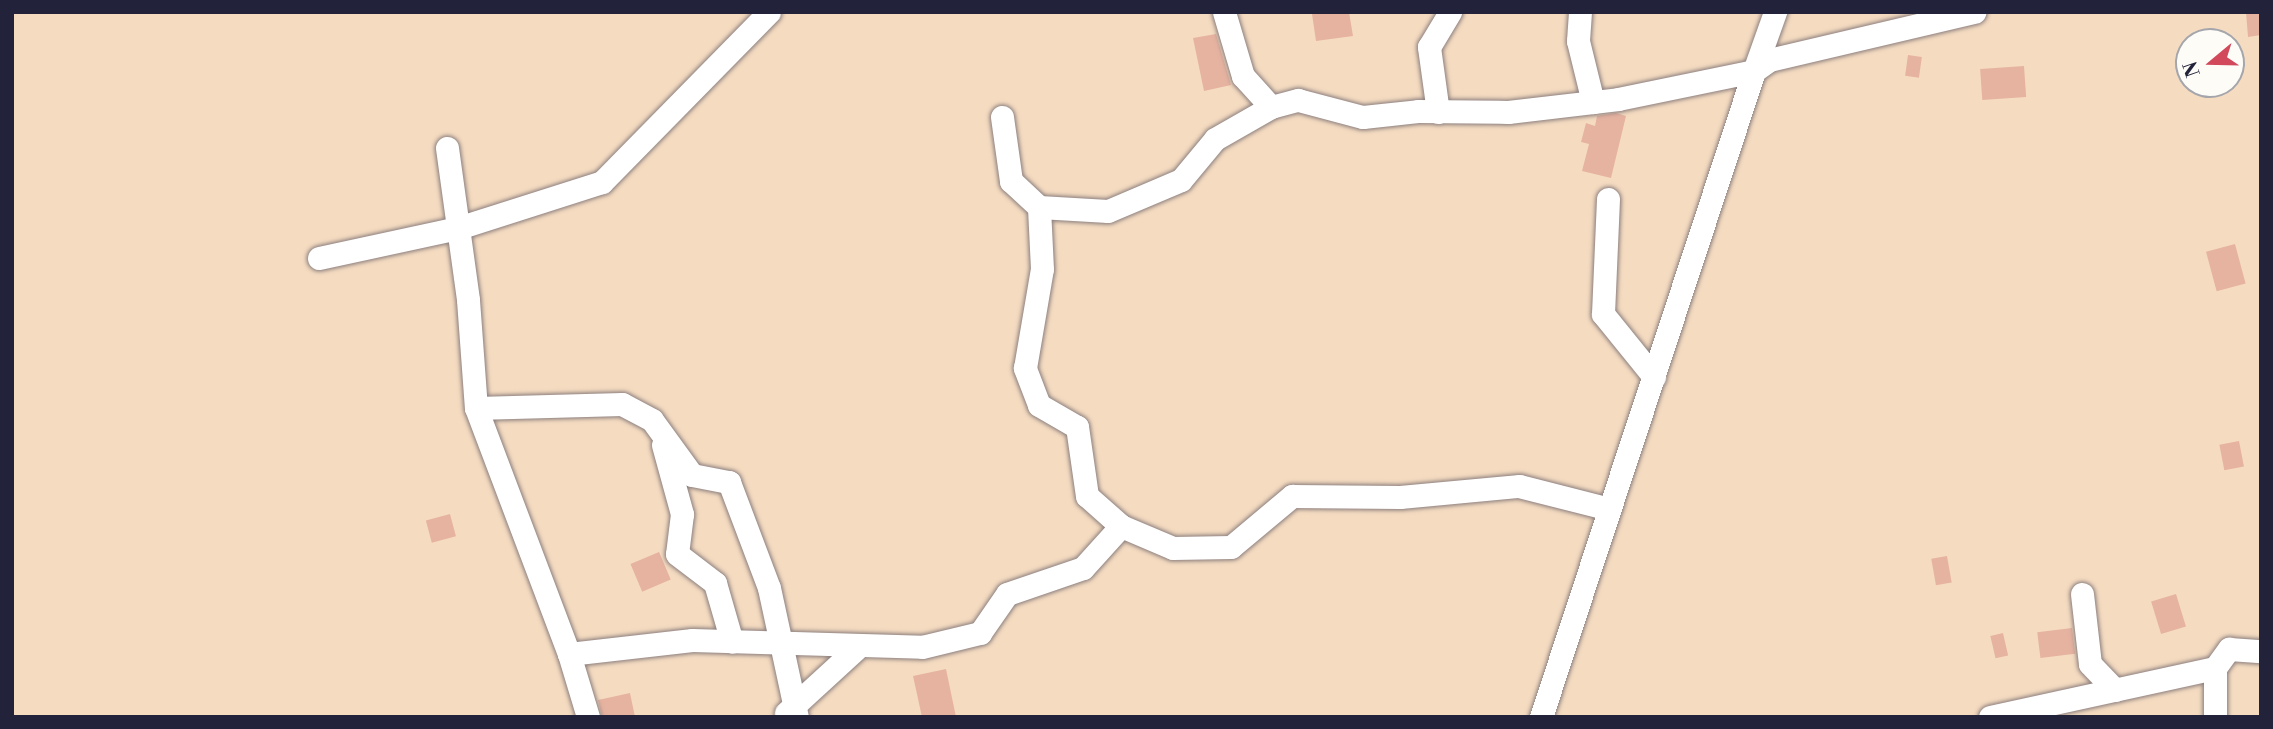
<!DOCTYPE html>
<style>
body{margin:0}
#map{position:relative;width:2273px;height:729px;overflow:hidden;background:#f5dcc1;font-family:"Libre Bodoni",serif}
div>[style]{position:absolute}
.building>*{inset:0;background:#e6b3a1;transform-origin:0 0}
.roads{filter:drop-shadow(0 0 2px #8c7f7e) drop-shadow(0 0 2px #8c7f7e)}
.minor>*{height:23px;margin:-11.5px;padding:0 11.5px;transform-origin:11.5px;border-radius:11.5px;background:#fff}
span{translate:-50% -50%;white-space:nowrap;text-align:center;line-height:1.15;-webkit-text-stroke:5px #fdfcf7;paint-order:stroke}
.frame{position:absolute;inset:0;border:14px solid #22223b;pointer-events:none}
.north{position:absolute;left:2175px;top:28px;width:70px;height:70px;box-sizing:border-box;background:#fdfcf7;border:2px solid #a5a5ac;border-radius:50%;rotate:251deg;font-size:19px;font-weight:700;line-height:28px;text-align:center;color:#22223b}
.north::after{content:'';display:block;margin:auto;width:24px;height:32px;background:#d1495b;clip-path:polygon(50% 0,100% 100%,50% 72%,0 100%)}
</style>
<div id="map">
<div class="building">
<i style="clip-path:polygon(1322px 12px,1349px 12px,1353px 36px,1316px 41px,1312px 14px)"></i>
<i style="clip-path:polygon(2246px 12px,2261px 12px,2261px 35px,2248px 37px)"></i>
<i style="clip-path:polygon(1216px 34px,1231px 85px,1204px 91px,1193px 38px)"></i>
<i style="left:1908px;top:55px;width:14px;height:21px;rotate:8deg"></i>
<i style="left:2024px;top:66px;width:31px;height:44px;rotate:86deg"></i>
<i style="clip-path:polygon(1616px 113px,1626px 116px,1611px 178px,1582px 171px,1589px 144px,1581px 142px,1586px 123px,1595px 126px,1597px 116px)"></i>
<i style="left:2235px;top:244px;width:41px;height:30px;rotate:75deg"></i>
<i style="left:2239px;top:441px;width:26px;height:20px;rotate:79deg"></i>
<i style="left:450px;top:514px;width:23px;height:25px;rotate:75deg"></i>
<i style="left:659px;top:552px;width:30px;height:31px;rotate:67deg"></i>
<i style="left:1947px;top:556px;width:27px;height:16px;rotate:80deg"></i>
<i style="left:2176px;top:594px;width:34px;height:26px;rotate:73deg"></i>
<i style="left:2072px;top:628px;width:26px;height:35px;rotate:83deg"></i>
<i style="left:2003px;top:633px;width:23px;height:13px;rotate:77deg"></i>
<i style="clip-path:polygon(946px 669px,956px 717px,922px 717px,913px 676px)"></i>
<i style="clip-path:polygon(630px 693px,635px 717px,602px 717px,598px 700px)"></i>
</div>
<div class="roads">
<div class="minor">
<i style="left:1224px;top:12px;width:67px;rotate:73.5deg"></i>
<i style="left:1243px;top:76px;width:42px;rotate:47.9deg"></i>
<i style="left:1580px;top:12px;width:29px;rotate:94deg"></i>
<i style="left:1578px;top:41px;width:63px;rotate:76.2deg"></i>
<i style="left:1438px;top:112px;width:66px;rotate:-97.9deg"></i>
<i style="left:1429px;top:47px;width:41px;rotate:-59deg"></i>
<i style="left:1002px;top:117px;width:65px;rotate:82deg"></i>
<i style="left:1011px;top:181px;width:38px;rotate:43deg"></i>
<i style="left:1039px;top:207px;width:69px;rotate:3.3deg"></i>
<i style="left:1108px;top:211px;width:79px;rotate:-23deg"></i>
<i style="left:1181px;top:180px;width:53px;rotate:-50.3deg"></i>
<i style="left:1215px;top:139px;width:64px;rotate:-29.7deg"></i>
<i style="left:1271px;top:107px;width:28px;rotate:-15deg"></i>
<i style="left:1298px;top:100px;width:67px;rotate:14.7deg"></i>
<i style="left:1363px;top:117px;width:55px;rotate:-6.2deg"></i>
<i style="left:1418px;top:111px;width:90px;rotate:0.6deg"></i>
<i style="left:1508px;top:112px;width:111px;rotate:-6.7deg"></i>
<i style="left:1618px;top:99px;width:139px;rotate:-11.6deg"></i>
<i style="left:1754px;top:71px;width:63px;rotate:-70.4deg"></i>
<i style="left:447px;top:148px;width:153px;rotate:82.1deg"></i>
<i style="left:468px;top:300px;width:108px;rotate:85.8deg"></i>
<i style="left:476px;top:408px;width:263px;rotate:69.3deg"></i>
<i style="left:569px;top:654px;width:66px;rotate:73.2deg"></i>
<i style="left:1608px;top:199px;width:115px;rotate:92.5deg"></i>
<i style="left:1603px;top:314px;width:81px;rotate:51deg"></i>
<i style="left:319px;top:258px;width:142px;rotate:-12.2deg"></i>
<i style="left:458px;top:228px;width:151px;rotate:-17.7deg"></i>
<i style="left:602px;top:182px;width:238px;rotate:-45.5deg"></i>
<i style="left:476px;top:408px;width:146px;rotate:-1.6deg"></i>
<i style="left:622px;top:404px;width:34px;rotate:28deg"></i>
<i style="left:652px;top:420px;width:68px;rotate:54deg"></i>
<i style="left:692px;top:475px;width:38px;rotate:11deg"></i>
<i style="left:729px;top:482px;width:113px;rotate:69.3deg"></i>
<i style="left:769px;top:588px;width:132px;rotate:77.8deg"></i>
<i style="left:663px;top:445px;width:72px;rotate:74.6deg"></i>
<i style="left:682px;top:514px;width:40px;rotate:97.1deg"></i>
<i style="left:677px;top:554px;width:48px;rotate:37.3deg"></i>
<i style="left:715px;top:583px;width:61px;rotate:73.9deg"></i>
<i style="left:1121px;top:526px;width:56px;rotate:22.9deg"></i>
<i style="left:1173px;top:548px;width:58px;rotate:-1deg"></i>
<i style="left:1231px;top:547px;width:80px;rotate:-39.9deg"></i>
<i style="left:1292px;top:496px;width:108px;rotate:0.5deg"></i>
<i style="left:1400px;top:497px;width:120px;rotate:-5.3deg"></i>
<i style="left:1519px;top:486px;width:93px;rotate:14.3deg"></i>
<i style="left:2082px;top:594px;width:70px;rotate:83.5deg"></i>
<i style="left:2090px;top:664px;width:36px;rotate:46deg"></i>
<i style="left:569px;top:654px;width:124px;rotate:-6.5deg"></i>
<i style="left:692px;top:640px;width:230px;rotate:1.7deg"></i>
<i style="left:922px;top:647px;width:60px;rotate:-13.6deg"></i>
<i style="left:980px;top:633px;width:47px;rotate:-55.3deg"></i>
<i style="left:1007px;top:594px;width:80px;rotate:-18.9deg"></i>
<i style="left:1083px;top:568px;width:57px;rotate:-47.9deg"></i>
<i style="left:1121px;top:526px;width:45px;rotate:-138.6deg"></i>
<i style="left:1087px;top:496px;width:70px;rotate:-98.2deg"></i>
<i style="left:1077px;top:427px;width:44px;rotate:-149.9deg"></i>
<i style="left:1039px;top:405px;width:40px;rotate:-111deg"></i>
<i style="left:1025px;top:368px;width:100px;rotate:-80.3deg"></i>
<i style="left:1042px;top:269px;width:62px;rotate:-92.8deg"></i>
<i style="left:2215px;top:668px;width:24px;rotate:-54deg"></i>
<i style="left:2229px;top:649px;width:32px;rotate:4deg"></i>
<i style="left:786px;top:713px;width:98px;rotate:-42.5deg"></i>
<i style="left:1541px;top:717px;width:680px;rotate:-71.75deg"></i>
<i style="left:1754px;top:71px;width:19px;rotate:-36deg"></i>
<i style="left:1769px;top:60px;width:211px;rotate:-13.2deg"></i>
<i style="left:1990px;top:717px;width:230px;rotate:-12.3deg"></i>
<i style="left:2215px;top:668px;width:49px;rotate:90deg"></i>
</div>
</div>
<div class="frame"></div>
<div class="north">N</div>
</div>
